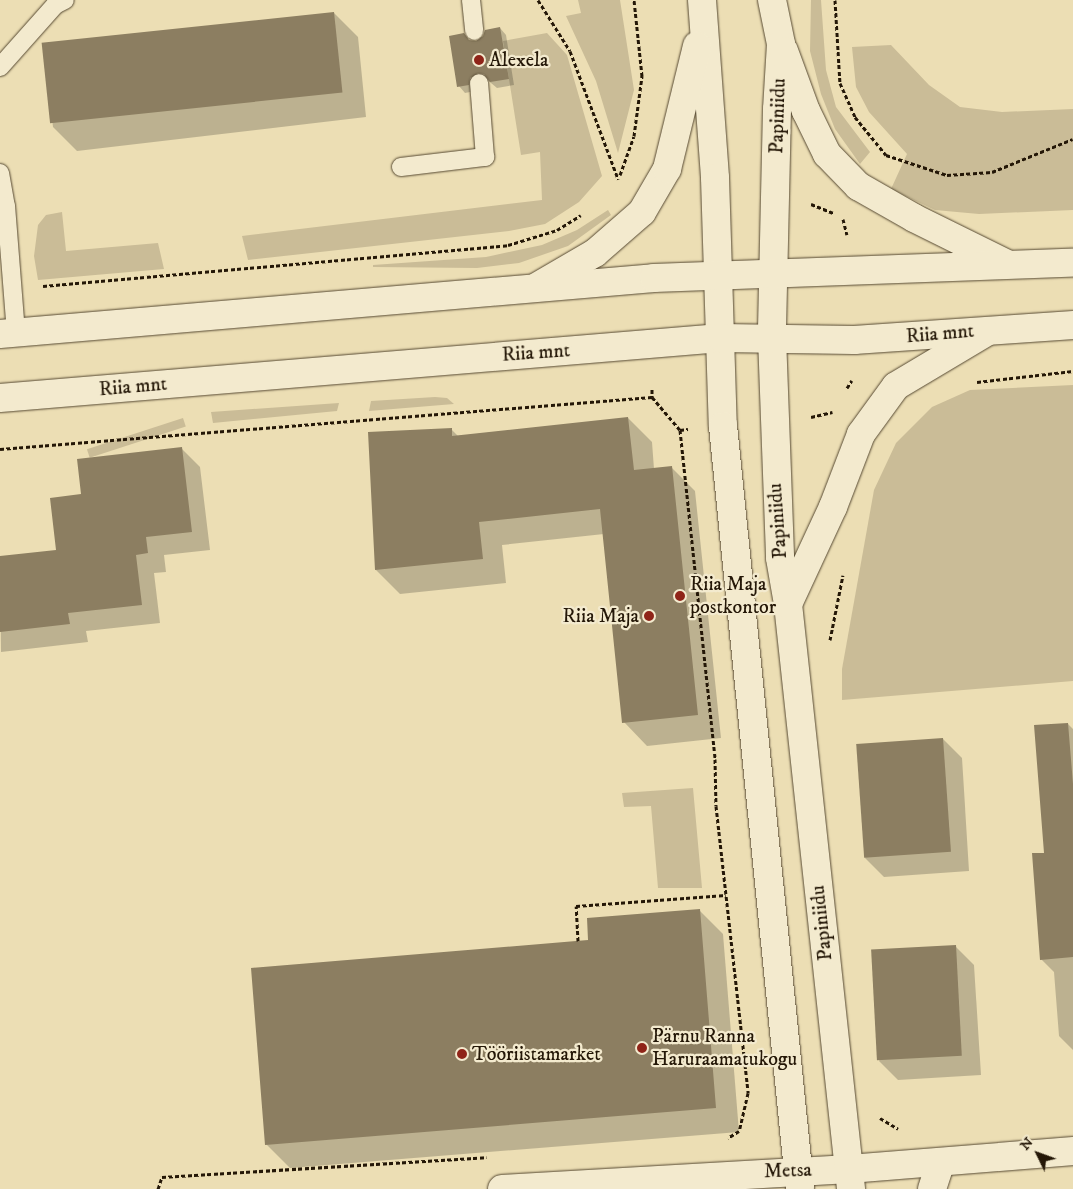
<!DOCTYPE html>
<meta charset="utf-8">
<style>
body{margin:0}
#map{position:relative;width:1073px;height:1189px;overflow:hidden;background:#ecdeb4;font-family:"IM FELL DW Pica",serif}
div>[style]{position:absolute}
.green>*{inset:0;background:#cabc97;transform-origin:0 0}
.shadow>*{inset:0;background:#0003}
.building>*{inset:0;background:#8c7e61;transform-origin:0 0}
.path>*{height:3px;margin-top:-1.5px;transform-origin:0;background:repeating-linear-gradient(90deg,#241707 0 4px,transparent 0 6.5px)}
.roads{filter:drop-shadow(0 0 1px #564932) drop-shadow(0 0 1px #564932)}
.lane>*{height:18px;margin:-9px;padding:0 9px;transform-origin:9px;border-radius:9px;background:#f3eace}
.street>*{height:28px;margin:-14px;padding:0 14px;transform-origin:14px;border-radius:14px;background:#f3eace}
.secondary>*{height:28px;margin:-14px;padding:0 14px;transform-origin:14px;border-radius:14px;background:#f3eace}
.dots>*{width:14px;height:14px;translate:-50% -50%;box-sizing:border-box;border:2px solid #f3eace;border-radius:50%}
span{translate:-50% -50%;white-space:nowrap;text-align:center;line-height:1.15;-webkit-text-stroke:4.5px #f3eace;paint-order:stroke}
.poi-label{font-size:20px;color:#241707}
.left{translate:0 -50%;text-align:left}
.right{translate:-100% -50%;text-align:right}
.street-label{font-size:20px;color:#241707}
.north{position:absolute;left:1013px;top:1129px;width:50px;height:50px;-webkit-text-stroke:4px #f3eace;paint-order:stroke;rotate:312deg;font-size:14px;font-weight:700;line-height:20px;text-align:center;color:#241707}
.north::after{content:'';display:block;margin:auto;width:18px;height:22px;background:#241707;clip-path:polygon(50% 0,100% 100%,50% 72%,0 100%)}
</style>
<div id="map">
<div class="green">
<i style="clip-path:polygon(578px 0,620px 0,634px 90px,618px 153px,596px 81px,566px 16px,581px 13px)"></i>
<i style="clip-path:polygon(811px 0,821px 0,826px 70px,836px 107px,870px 152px,860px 164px,835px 129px,821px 94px,810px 51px)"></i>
<i style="clip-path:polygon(547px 33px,567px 55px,602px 176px,579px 202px,545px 224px,509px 231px,248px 260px,242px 236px,542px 200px,540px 152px,521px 155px,503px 41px)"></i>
<i style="clip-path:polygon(891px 45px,929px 85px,960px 107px,1002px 112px,1073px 109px,1073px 210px,979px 214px,935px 210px,891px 189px,907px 154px,869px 112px,856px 87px,852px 47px)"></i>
<i style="clip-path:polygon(608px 210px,611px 215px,568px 246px,519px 263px,477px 268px,373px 267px,373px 265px,486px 257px,542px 245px,577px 230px)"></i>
<i style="clip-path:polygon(62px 212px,66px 251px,158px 243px,164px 269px,38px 280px,34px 256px,38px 225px,46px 215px)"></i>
<i style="clip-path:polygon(1073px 385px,1073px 681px,842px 700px,842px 669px,874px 490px,896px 443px,932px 407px,970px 390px)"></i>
<i style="clip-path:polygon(435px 397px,447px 398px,454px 404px,369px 411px,371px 401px)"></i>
<i style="clip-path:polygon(339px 403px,337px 411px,213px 423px,211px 412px)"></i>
<i style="left:183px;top:418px;width:9px;height:101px;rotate:72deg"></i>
<i style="clip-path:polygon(693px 788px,702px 888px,658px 888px,651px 806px,624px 807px,622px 793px)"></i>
</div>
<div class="shadow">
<i style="clip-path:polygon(334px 13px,358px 37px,366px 117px,77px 151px,53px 127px,43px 46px)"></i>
<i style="clip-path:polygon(500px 28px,506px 35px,514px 85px,497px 88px,485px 78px,475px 91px,465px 93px,459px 86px,471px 42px,476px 43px)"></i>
<i style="clip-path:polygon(628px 418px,652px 442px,654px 469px,671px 467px,695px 491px,721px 738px,647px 746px,624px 722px,604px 534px,502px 545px,506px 583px,400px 594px,376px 570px,370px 434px,451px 429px,458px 436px)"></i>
<i style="clip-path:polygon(181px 448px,200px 467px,210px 550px,164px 555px,166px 572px,154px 573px,160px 623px,86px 631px,88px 642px,1px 652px,0 557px,57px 551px,82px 495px)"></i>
<i style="clip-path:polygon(1068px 724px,1073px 729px,1073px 1050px,1059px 1036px,1054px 972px,1041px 959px,1046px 854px)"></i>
<i style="clip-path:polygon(943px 739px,962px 758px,969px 871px,884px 877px,865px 858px)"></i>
<i style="clip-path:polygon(699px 910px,723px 934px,739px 1132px,290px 1168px,266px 1144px,590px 941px)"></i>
<i style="clip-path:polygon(955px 946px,974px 965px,981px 1075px,898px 1080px,879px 1061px)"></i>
</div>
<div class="building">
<i style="left:334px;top:12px;width:81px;height:294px;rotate:84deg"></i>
<i style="clip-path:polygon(500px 27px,509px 79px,490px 82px,484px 74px,478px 73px,470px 78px,469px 85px,457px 87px,449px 36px,464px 33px,469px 40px,476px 41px,483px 36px,485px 30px)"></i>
<i style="clip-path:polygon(628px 417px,634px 470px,672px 466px,698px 715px,622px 723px,600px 509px,479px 522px,483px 559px,375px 570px,368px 432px,452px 428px,452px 436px)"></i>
<i style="clip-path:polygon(182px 447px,192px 532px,146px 537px,148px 553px,136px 555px,142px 605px,68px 613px,70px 624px,0 632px,0 556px,56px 550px,50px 498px,81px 494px,77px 459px)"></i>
<i style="clip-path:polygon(1068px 723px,1073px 784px,1073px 957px,1040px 960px,1032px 853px,1044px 853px,1034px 725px)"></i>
<i style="left:943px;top:738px;width:114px;height:87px;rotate:86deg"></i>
<i style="clip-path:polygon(700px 909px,716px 1108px,265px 1145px,251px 968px,588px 940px,587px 918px)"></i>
<i style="left:956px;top:945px;width:111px;height:85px;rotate:87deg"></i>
</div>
<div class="path">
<i style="left:538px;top:0;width:60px;rotate:57.9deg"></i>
<i style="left:570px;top:51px;width:137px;rotate:69.4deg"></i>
<i style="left:835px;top:0;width:83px;rotate:86.6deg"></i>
<i style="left:840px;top:83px;width:37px;rotate:66deg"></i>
<i style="left:855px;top:117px;width:49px;rotate:50.8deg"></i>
<i style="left:886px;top:155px;width:64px;rotate:18.2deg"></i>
<i style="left:947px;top:175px;width:45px;rotate:-3.8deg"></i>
<i style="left:992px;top:172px;width:87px;rotate:-22.2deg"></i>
<i style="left:620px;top:175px;width:41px;rotate:-70.3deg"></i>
<i style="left:634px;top:136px;width:61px;rotate:-82.4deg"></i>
<i style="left:642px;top:76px;width:76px;rotate:-96deg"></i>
<i style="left:811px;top:204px;width:24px;rotate:22deg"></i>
<i style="left:843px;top:219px;width:16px;rotate:76deg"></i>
<i style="left:43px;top:286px;width:467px;rotate:-5deg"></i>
<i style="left:508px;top:245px;width:51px;rotate:-17deg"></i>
<i style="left:557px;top:230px;width:28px;rotate:-32deg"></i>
<i style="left:977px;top:382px;width:97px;rotate:-6.5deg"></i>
<i style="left:847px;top:388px;width:9px;rotate:-58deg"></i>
<i style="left:652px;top:389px;width:8px;rotate:90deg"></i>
<i style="left:652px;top:397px;width:43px;rotate:49.7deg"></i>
<i style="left:680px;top:430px;width:8px;rotate:-7deg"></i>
<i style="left:811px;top:417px;width:22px;rotate:-13deg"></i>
<i style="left:680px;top:430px;width:331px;rotate:83.9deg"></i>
<i style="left:715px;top:759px;width:47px;rotate:88.8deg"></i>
<i style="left:716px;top:806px;width:289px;rotate:83.6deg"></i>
<i style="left:748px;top:1093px;width:39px;rotate:103deg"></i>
<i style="left:739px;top:1131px;width:13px;rotate:148deg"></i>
<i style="left:0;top:449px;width:654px;rotate:-4.56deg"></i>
<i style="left:830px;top:640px;width:66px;rotate:-78.7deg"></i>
<i style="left:578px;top:941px;width:35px;rotate:-93deg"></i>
<i style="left:576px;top:906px;width:150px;rotate:-4.2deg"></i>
<i style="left:880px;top:1118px;width:21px;rotate:31deg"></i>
<i style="left:158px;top:1189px;width:13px;rotate:-72deg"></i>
<i style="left:162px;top:1177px;width:325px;rotate:-3.5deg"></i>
</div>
<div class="roads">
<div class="lane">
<i style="left:471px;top:0;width:31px;rotate:84deg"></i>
<i style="left:0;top:67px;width:83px;rotate:-48.4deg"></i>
<i style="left:55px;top:5px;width:11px;rotate:-27deg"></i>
<i style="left:401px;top:167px;width:85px;rotate:-6.8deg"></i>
<i style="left:485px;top:157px;width:74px;rotate:-94.6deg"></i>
<i style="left:0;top:173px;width:34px;rotate:80deg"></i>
<i style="left:6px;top:206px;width:126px;rotate:85.5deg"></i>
</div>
<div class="street">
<i style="left:502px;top:1189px;width:348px;rotate:-3.3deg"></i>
<i style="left:849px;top:1169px;width:225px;rotate:-4.6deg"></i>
</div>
<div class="secondary">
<i style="left:702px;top:0;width:178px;rotate:85.8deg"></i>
<i style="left:715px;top:178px;width:248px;rotate:88.2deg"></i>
<i style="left:723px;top:426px;width:767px;rotate:84.24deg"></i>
<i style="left:772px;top:0;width:45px;rotate:78.4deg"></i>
<i style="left:781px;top:44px;width:65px;rotate:93.5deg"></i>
<i style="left:777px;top:109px;width:228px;rotate:91.3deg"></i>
<i style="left:772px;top:337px;width:221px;rotate:87.9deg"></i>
<i style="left:780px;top:558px;width:47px;rotate:80.1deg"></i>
<i style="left:788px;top:604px;width:588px;rotate:83.85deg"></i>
<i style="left:784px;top:51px;width:64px;rotate:69.9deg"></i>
<i style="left:806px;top:111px;width:48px;rotate:64deg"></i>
<i style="left:827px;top:154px;width:45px;rotate:45.9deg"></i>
<i style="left:858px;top:186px;width:64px;rotate:29.7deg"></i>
<i style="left:914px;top:218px;width:104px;rotate:26.3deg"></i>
<i style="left:538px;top:286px;width:66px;rotate:-30.1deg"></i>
<i style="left:595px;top:253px;width:62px;rotate:-41.1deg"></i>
<i style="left:642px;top:212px;width:50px;rotate:-59.8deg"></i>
<i style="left:667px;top:169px;width:127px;rotate:-76.3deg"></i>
<i style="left:0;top:334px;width:656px;rotate:-4.89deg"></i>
<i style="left:654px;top:278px;width:419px;rotate:-2.1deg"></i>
<i style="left:0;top:398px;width:723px;rotate:-4.76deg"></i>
<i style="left:721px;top:338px;width:133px;rotate:0.9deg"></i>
<i style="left:854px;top:340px;width:220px;rotate:-3.9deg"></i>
<i style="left:788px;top:604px;width:107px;rotate:-65.1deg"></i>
<i style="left:833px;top:507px;width:78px;rotate:-69deg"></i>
<i style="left:861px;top:434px;width:59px;rotate:-53.9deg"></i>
<i style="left:896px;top:386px;width:104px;rotate:-30.8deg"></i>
<i style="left:932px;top:1189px;width:28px;rotate:-72deg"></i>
</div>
</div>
<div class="dots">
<i style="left:479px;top:60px;background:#8f2418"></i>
<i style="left:680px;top:596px;background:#8f2418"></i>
<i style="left:649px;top:616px;background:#8f2418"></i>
<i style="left:642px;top:1048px;background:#8f2418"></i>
<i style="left:462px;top:1054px;background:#8f2418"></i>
</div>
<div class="poi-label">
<span class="left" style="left:489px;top:60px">Alexela</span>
<span class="left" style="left:690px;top:596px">Riia Maja<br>postkontor</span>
<span class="right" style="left:639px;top:616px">Riia Maja</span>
<span class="left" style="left:652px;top:1048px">Pärnu Ranna<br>Haruraamatukogu</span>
<span class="left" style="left:472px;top:1054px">Tööriistamarket</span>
</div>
<div class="street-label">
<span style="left:778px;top:116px;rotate:-88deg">Papiniidu</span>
<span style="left:940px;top:334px;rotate:-5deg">Riia mnt</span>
<span style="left:536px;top:353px;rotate:-4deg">Riia mnt</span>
<span style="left:133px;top:387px;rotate:-5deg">Riia mnt</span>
<span style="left:778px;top:521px;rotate:-94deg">Papiniidu</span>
<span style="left:822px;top:923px;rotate:-96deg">Papiniidu</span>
<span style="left:788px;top:1171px;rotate:-2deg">Metsa</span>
</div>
<div class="north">N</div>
</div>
